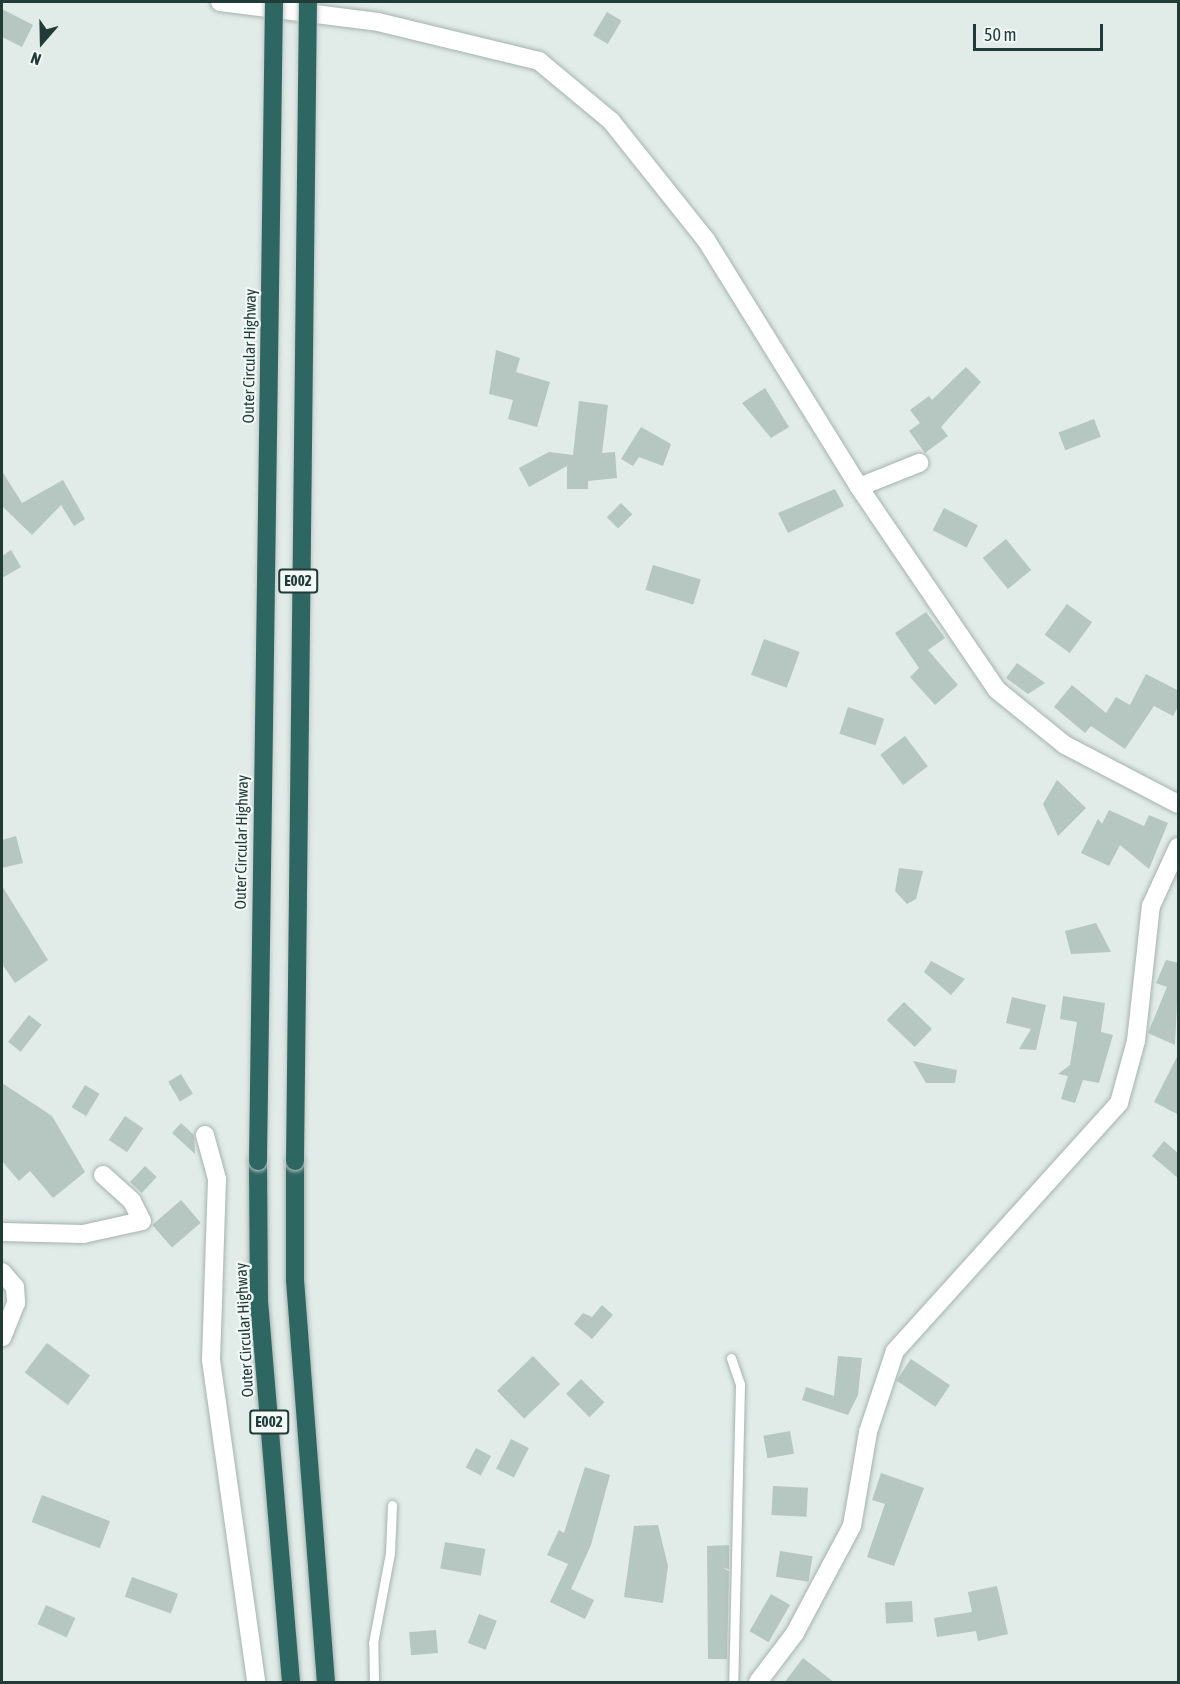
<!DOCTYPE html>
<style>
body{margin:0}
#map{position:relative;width:1180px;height:1684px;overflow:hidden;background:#e1ebe8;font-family:"Asap Condensed",sans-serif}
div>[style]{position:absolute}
.building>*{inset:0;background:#b6c6c1;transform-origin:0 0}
.roads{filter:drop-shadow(0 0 2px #a4b3af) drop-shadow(0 0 2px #a4b3af)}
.service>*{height:9px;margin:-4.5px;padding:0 4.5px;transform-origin:4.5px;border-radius:4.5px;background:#fff}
.minor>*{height:18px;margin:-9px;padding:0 9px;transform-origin:9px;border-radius:9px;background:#fff}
.motorway>*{height:18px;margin:-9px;padding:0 9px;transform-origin:9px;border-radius:9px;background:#2e6762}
.bridges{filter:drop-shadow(0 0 2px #c1c8c7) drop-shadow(0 0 2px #c1c8c7)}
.motorway-bridge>*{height:18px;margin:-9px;padding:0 9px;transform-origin:9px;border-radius:9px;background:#2e6762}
span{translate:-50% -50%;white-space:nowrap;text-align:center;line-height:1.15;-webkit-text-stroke:4.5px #f1f8f5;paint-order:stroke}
.shield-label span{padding:2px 4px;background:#f1f8f5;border:2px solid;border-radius:4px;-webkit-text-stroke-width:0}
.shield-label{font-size:15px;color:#213b37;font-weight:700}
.street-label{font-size:16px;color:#213b37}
.frame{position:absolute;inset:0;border:3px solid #213b37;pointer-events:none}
.north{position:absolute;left:12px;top:12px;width:60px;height:60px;-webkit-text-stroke:4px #f1f8f5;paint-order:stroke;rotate:200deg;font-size:16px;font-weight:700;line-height:24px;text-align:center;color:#213b37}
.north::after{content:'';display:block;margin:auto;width:21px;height:27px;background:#213b37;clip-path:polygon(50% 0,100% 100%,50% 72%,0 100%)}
.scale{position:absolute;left:973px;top:24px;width:130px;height:27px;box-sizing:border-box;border:3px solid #213b37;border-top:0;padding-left:8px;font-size:18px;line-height:21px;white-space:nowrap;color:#213b37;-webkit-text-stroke:4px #f1f8f5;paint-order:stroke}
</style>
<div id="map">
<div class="building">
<i style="clip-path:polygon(2px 9px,33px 25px,22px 47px,2px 37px)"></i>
<i style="left:607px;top:12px;width:17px;height:27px;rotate:31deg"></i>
<i style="clip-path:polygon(496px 350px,520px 358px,516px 372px,550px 382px,537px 427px,508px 419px,513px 400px,489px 394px)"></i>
<i style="clip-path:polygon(966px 367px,981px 382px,941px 427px,948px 436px,925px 453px,909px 431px,920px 423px,910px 410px,929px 396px,932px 400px)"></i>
<i style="clip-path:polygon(765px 388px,789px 427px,771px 438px,742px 403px)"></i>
<i style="clip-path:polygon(579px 401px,608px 405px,602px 453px,615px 452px,617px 478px,588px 481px,588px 489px,567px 489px,567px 466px,529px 487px,519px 468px,549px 452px,573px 455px)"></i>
<i style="left:1094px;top:419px;width:19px;height:38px;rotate:69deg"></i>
<i style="clip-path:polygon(641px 427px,671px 444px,663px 466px,639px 457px,633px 466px,621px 459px)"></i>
<i style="clip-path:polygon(2px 471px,22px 503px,63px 480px,85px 519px,74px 526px,61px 505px,32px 535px,2px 506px)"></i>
<i style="clip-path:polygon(835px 489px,844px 506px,788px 533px,778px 513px)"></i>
<i style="left:621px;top:503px;width:16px;height:20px;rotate:45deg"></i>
<i style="left:944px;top:508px;width:38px;height:25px;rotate:27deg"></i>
<i style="left:1006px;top:539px;width:40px;height:30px;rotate:51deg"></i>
<i style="clip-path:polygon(11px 550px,21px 567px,2px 578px,2px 556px)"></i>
<i style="left:653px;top:565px;width:50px;height:26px;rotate:17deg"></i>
<i style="left:1067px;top:604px;width:31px;height:38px;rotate:36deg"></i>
<i style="clip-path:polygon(926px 612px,945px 638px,928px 650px,958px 685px,935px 705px,910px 677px,919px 668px,895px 633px)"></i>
<i style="left:764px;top:639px;width:38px;height:38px;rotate:20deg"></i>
<i style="clip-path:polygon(1017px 663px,1045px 683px,1028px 694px,1006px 678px)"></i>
<i style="clip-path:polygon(1146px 674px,1179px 691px,1179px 705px,1173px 716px,1154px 706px,1125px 749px,1091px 726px,1085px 733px,1054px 707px,1072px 685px,1106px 713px,1116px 697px,1130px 705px)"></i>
<i style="left:848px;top:707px;width:38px;height:28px;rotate:18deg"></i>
<i style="left:905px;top:736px;width:38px;height:31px;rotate:53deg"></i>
<i style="clip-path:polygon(1057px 780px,1086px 808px,1058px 836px,1043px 804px)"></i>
<i style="clip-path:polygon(1109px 810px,1144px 826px,1149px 815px,1168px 823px,1149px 869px,1120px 845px,1109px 866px,1081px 853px,1098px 819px,1102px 824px)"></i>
<i style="clip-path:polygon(16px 836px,23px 863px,2px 868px,2px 840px)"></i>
<i style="clip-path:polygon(899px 868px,923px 871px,916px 899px,907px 904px,895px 891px)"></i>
<i style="clip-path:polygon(2px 886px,48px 960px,15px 983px,2px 964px)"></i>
<i style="clip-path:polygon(1096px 923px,1111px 952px,1071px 954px,1065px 931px)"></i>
<i style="clip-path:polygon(1166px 960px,1179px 963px,1175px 1045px,1148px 1033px,1167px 987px,1156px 983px)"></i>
<i style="clip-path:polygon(931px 961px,965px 979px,951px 995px,924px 972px)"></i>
<i style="clip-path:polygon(1063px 996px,1105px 1003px,1101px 1032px,1113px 1035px,1099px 1083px,1083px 1080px,1075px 1103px,1061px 1099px,1068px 1076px,1058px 1074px,1070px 1065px,1077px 1022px,1060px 1019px)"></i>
<i style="clip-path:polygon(1012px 997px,1046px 1005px,1036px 1050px,1019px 1049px,1031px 1029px,1006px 1023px)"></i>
<i style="left:904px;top:1002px;width:39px;height:25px;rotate:44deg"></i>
<i style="left:29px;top:1015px;width:16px;height:34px;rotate:38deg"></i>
<i style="clip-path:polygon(1179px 1053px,1179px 1115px,1154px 1102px)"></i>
<i style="clip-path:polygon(913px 1061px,957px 1070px,955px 1083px,926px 1083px)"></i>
<i style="left:181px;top:1074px;width:23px;height:15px;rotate:59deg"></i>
<i style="clip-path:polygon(2px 1083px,52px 1116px,85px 1172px,53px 1198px,30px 1171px,19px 1181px,2px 1161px)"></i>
<i style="left:85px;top:1085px;width:17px;height:26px;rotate:31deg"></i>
<i style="left:125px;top:1116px;width:22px;height:29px;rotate:34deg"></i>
<i style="clip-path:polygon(181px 1123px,194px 1135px,195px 1154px,172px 1133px)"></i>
<i style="clip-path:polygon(1164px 1141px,1179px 1154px,1179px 1179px,1152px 1156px)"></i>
<i style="left:145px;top:1166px;width:16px;height:22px;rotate:43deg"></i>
<i style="left:181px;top:1200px;width:30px;height:38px;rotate:49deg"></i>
<i style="clip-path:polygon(602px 1305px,613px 1315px,592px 1339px,574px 1324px,583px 1313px,592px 1317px)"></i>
<i style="left:47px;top:1343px;width:54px;height:37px;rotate:37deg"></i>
<i style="left:533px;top:1356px;width:39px;height:50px;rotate:46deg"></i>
<i style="clip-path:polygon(838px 1356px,862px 1358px,858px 1395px,848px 1415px,802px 1400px,806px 1387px,834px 1396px)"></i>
<i style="left:911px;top:1359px;width:47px;height:26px;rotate:34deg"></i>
<i style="left:581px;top:1379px;width:33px;height:21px;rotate:45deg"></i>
<i style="left:790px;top:1431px;width:23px;height:27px;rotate:80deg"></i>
<i style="left:511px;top:1439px;width:20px;height:33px;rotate:27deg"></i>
<i style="left:476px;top:1448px;width:17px;height:22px;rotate:28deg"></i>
<i style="clip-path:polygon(585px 1467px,610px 1475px,591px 1545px,571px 1589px,594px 1600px,585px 1619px,550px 1602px,568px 1564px,547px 1555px,559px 1530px,564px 1533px)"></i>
<i style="clip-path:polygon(881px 1473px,924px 1488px,894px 1566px,867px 1557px,885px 1504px,872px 1500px)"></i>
<i style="left:773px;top:1486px;width:35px;height:29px;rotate:3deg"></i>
<i style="left:42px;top:1495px;width:73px;height:29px;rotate:21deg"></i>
<i style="clip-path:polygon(658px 1525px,668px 1566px,663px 1603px,624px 1597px,634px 1526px)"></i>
<i style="left:445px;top:1542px;width:41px;height:27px;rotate:10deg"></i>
<i style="clip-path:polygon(729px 1545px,729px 1569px,723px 1568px,729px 1571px,727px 1659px,708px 1659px,707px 1546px)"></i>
<i style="left:780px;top:1551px;width:33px;height:26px;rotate:9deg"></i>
<i style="left:132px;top:1577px;width:49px;height:21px;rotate:20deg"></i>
<i style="clip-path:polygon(997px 1586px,1008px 1634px,978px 1641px,976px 1631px,937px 1637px,934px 1618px,972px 1612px,968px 1592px)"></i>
<i style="left:771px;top:1594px;width:22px;height:43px;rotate:30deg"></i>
<i style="left:912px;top:1601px;width:21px;height:27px;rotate:87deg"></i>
<i style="left:46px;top:1605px;width:32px;height:21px;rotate:24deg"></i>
<i style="left:479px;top:1614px;width:19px;height:31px;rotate:21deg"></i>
<i style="left:436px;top:1630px;width:23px;height:27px;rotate:85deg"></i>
<i style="clip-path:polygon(803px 1658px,835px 1683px,784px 1683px)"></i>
</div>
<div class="roads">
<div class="service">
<i style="left:731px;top:1358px;width:28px;rotate:71deg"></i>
<i style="left:740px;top:1384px;width:298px;rotate:91.3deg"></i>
<i style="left:374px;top:1682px;width:39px;rotate:-91deg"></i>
<i style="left:373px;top:1643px;width:92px;rotate:-79.3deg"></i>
<i style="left:390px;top:1553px;width:48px;rotate:-87.6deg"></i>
</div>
<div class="minor">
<i style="left:220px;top:2px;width:159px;rotate:7.2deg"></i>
<i style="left:378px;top:22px;width:166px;rotate:13.6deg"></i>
<i style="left:539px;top:61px;width:94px;rotate:39.8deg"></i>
<i style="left:611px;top:121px;width:152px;rotate:51.4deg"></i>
<i style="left:706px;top:240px;width:291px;rotate:58.2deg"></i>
<i style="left:859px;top:487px;width:245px;rotate:55.8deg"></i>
<i style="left:997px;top:690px;width:87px;rotate:39deg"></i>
<i style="left:1065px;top:745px;width:127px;rotate:27.6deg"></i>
<i style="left:859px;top:487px;width:65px;rotate:-21.8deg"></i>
<i style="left:205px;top:1135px;width:46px;rotate:74.7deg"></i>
<i style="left:217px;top:1179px;width:181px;rotate:91.9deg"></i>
<i style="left:211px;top:1360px;width:325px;rotate:82deg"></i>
<i style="left:2px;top:1232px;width:81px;rotate:1.4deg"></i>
<i style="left:83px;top:1234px;width:60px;rotate:-12.4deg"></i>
<i style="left:142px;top:1221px;width:22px;rotate:-117deg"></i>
<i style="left:132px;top:1201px;width:39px;rotate:-138deg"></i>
<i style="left:2px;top:1272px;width:20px;rotate:49deg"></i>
<i style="left:15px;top:1287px;width:16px;rotate:86deg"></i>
<i style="left:16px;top:1303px;width:37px;rotate:112deg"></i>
<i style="left:758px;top:1682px;width:61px;rotate:-52.9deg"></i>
<i style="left:795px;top:1633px;width:121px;rotate:-62deg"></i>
<i style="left:852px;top:1526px;width:95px;rotate:-80.3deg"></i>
<i style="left:868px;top:1432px;width:85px;rotate:-71.6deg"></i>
<i style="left:895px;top:1351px;width:334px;rotate:-47.9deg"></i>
<i style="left:1119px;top:1103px;width:64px;rotate:-74.7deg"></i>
<i style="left:1136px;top:1041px;width:136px;rotate:-83.7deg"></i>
<i style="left:1151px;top:906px;width:65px;rotate:-65.4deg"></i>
</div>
<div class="motorway">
<i style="left:258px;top:1161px;width:140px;rotate:89.6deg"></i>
<i style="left:259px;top:1301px;width:382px;rotate:85.2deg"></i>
<i style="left:295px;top:1161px;width:119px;rotate:90deg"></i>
<i style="left:295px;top:1280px;width:403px;rotate:85.6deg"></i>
</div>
</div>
<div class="bridges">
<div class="motorway-bridge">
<i style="left:258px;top:1161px;width:1159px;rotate:-89.21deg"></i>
<i style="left:295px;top:1161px;width:1159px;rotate:-89.36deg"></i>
</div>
</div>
<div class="shield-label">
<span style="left:298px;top:581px">E002</span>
<span style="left:269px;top:1422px">E002</span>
</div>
<div class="street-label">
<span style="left:249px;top:356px;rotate:-89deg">Outer Circular Highway</span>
<span style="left:241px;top:842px;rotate:-89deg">Outer Circular Highway</span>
<span style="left:244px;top:1330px;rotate:-93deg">Outer Circular Highway</span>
</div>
<div class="frame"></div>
<div class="north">N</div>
<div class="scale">50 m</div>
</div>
